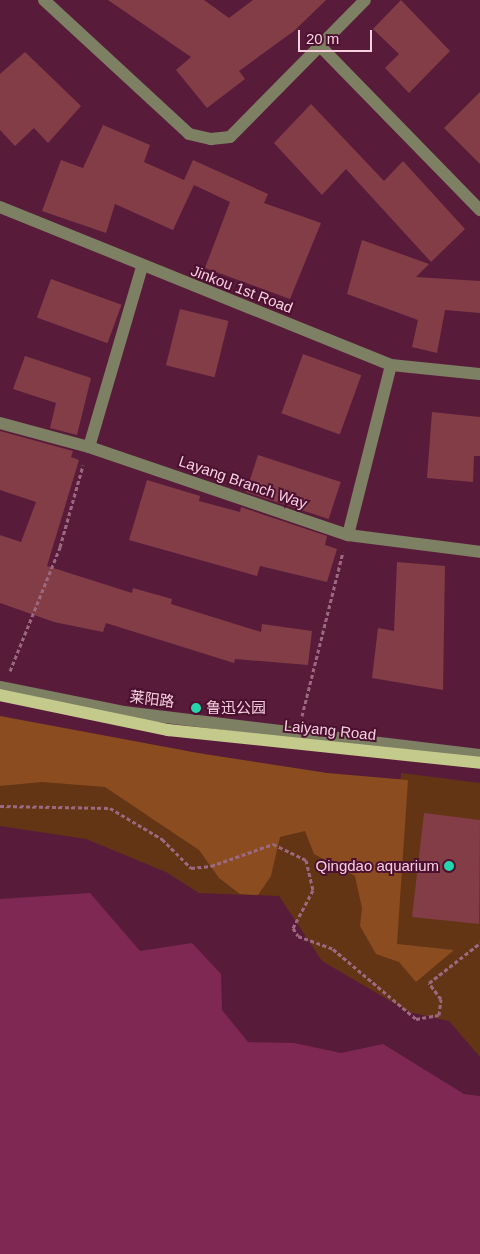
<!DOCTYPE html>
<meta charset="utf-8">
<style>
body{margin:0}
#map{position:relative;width:480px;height:1254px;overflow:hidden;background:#581c3a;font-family:Helvetica,"Noto Sans SC",sans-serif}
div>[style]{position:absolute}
.green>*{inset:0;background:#633514}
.forest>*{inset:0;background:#8b4c20}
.water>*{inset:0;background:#7e2853}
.building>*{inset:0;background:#833d47;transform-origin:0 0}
.path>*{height:3px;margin-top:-1.5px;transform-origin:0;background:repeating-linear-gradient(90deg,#9c6980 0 4px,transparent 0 6.5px)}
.minor>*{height:12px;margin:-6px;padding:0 6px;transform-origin:6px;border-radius:6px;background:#7d8063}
.major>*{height:12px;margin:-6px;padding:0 6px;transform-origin:6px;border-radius:6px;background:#c4ca8c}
.dots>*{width:14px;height:14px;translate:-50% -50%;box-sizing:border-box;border:2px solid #4c1030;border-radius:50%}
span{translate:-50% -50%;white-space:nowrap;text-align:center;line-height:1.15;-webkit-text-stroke:4px #4c1030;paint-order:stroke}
.street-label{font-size:15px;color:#f8d1e0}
.poi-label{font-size:15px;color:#f8d1e0}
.left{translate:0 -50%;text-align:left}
.right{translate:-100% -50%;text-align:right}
.scale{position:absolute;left:298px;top:30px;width:74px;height:22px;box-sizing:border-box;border:2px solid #f8d1e0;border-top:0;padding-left:6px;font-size:15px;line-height:18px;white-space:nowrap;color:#f8d1e0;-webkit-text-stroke:4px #4c1030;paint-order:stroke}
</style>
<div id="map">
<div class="green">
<i style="clip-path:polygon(0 728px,400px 790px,401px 773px,480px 783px,480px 1057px,449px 1021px,409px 1012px,322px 961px,279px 896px,199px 893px,166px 872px,86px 839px,0 826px)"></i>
</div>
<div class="forest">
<i style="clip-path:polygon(0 716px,198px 753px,327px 773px,408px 780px,397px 944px,454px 950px,416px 982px,399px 962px,376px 954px,360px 926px,362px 908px,355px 876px,314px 854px,305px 831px,280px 837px,271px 876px,258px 895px,240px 894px,219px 878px,199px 850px,105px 787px,42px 782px,0 786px)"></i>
</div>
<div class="water">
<i style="clip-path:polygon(90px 893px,140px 951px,192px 943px,221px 974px,222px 1010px,248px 1042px,294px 1043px,341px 1053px,383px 1044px,464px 1094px,480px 1096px,480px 1254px,0 1254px,0 899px)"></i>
</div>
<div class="building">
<i style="clip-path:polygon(108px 0,204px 0,229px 18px,253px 0,326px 0,294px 31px,239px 71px,245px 79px,207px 108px,176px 70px,191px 57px)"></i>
<i style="clip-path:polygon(401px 0,450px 51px,409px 93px,385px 68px,399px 54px,373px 29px)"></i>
<i style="clip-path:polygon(25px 52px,81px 106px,48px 143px,34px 128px,15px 146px,0 130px,0 74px)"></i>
<i style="clip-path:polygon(480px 92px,480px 164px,444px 128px)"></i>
<i style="clip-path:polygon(311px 104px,384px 181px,403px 161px,465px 229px,431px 262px,346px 169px,322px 195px,274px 143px)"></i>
<i style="clip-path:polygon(103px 125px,150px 145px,144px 162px,184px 180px,193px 160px,268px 194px,264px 203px,321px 223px,290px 299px,205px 268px,230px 202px,194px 185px,173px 230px,115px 204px,106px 233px,42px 211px,61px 160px,83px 168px)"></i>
<i style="clip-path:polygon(362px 240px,429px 264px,416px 277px,480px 281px,480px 313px,445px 310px,437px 353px,412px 347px,418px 320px,347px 294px)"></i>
<i style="left:51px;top:279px;width:75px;height:41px;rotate:20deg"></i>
<i style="left:180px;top:309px;width:50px;height:58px;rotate:14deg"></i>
<i style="left:303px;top:354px;width:62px;height:63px;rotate:20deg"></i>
<i style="clip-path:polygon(25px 356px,91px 378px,77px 435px,50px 428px,56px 403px,13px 389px)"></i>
<i style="clip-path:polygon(432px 412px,480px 417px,480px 456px,474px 456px,473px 482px,427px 478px)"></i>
<i style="clip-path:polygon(0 431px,73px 451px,71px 457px,79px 460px,47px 566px,132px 593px,133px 588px,172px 599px,171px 604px,261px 632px,262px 624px,312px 631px,308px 665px,235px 659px,234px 663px,106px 623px,103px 632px,54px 622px,0 603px,0 535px,21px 542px,36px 502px,0 490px)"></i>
<i style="left:258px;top:455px;width:87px;height:39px;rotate:18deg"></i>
<i style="clip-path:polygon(147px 480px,200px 496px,199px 501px,240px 512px,241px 507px,327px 536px,325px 545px,337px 549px,327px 582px,260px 566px,257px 576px,129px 540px)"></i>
<i style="clip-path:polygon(397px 562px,445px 566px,443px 690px,372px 678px,378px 628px,394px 631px)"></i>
<i style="clip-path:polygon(424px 813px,480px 820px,479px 924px,412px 917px)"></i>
</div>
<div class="path">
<i style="left:10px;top:671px;width:134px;rotate:-68deg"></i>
<i style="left:60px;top:547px;width:85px;rotate:-74.3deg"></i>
<i style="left:302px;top:716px;width:169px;rotate:-76deg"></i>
<i style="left:0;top:806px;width:110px;rotate:1deg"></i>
<i style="left:110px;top:808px;width:61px;rotate:30.8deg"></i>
<i style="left:162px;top:839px;width:41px;rotate:45deg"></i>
<i style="left:191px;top:868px;width:20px;rotate:-6deg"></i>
<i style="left:211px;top:866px;width:66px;rotate:-19.5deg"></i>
<i style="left:273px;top:844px;width:37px;rotate:26deg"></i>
<i style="left:306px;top:860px;width:31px;rotate:77deg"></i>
<i style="left:313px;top:890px;width:43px;rotate:117.8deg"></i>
<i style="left:293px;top:928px;width:9px;rotate:58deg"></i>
<i style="left:298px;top:936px;width:37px;rotate:20deg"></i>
<i style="left:333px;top:949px;width:109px;rotate:40.1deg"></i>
<i style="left:416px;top:1019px;width:23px;rotate:-10deg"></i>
<i style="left:439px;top:1015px;width:16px;rotate:-83deg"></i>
<i style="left:441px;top:999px;width:20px;rotate:-127deg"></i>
<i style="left:429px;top:983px;width:65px;rotate:-38.1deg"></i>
</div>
<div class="minor">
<i style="left:44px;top:0;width:197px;rotate:42.7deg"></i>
<i style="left:189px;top:134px;width:23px;rotate:13deg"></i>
<i style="left:211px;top:139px;width:19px;rotate:-6deg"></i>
<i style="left:230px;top:137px;width:192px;rotate:-45.4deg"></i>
<i style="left:319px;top:45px;width:231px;rotate:45.7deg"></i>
<i style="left:0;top:207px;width:422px;rotate:22deg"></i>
<i style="left:391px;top:365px;width:89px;rotate:5.8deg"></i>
<i style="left:0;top:423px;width:92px;rotate:15.1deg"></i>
<i style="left:89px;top:447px;width:274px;rotate:18.8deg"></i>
<i style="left:348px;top:535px;width:133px;rotate:7.3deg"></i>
<i style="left:89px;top:447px;width:188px;rotate:-73.6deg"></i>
<i style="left:348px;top:535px;width:175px;rotate:-75.8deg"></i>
<i style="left:0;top:687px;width:126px;rotate:11.4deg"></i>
<i style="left:124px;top:712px;width:359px;rotate:6.9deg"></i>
</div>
<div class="major">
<i style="left:0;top:695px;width:172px;rotate:11.8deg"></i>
<i style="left:168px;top:730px;width:314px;rotate:6deg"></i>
</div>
<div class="dots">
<i style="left:196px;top:708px;background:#25d5ae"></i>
<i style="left:449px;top:866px;background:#25d5ae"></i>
</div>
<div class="street-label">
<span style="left:242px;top:289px;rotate:21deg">Jinkou 1st Road</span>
<span style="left:243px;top:482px;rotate:19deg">Layang Branch Way</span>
<span style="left:152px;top:699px;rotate:7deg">莱阳路</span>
<span style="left:330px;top:730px;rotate:6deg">Laiyang Road</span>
</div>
<div class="poi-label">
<span class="left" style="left:206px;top:708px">鲁迅公园</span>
<span class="right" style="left:439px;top:866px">Qingdao aquarium</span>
</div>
<div class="scale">20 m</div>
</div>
